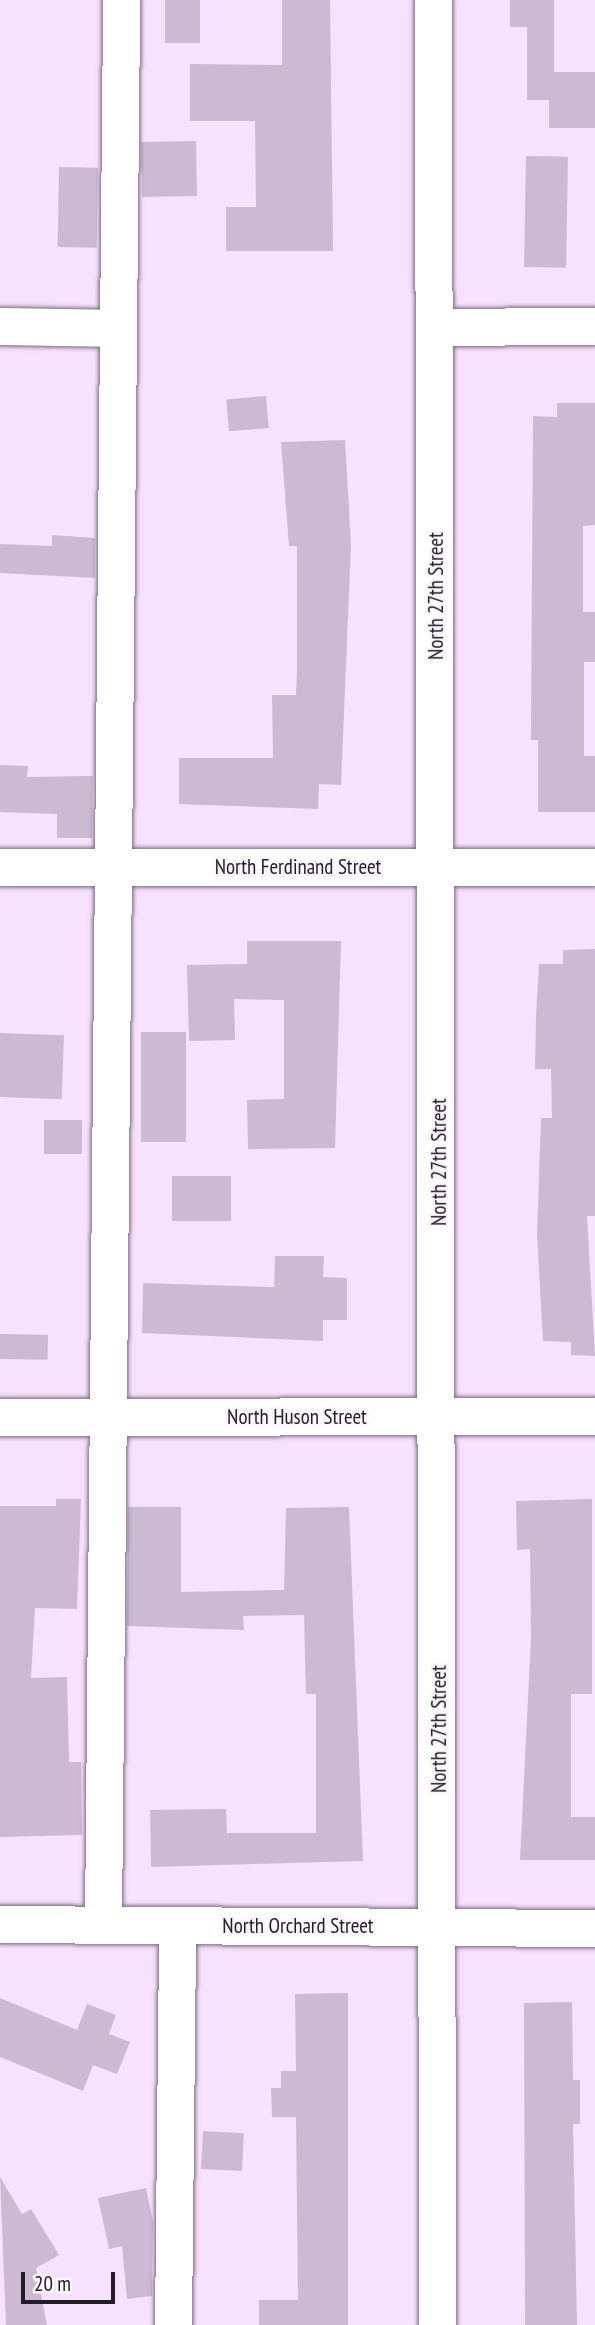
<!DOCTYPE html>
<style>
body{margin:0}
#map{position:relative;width:595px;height:2325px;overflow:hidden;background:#f7e2fd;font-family:"PT Sans Narrow",sans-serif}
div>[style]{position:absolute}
.building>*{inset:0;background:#ccb9d2;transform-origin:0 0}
.roads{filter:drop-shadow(0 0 2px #7d6b82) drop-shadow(0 0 2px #7d6b82)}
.minor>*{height:37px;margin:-18.5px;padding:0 18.5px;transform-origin:18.5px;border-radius:18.5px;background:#fff}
span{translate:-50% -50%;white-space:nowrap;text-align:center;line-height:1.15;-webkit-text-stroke:5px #faf6fb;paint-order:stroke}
.street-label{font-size:21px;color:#241c26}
.scale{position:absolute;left:21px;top:2272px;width:94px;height:32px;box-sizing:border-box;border:4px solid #241c26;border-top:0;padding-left:9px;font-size:21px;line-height:24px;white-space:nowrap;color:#241c26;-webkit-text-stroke:5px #faf6fb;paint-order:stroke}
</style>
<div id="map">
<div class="building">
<i style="left:165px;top:0;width:35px;height:43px"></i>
<i style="clip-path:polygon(282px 0,330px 0,333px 251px,226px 251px,226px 207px,256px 207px,255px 121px,190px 121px,190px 64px,282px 65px)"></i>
<i style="clip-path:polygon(510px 0,554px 0,554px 72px,595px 72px,595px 128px,549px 128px,549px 100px,527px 100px,527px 27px,510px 27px)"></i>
<i style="left:196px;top:141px;width:55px;height:55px;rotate:89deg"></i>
<i style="left:526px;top:156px;width:42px;height:111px;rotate:1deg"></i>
<i style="left:59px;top:167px;width:39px;height:80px;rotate:1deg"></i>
<i style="left:266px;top:396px;width:32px;height:40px;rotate:85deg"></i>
<i style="clip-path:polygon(557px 403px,595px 403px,595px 525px,583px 526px,583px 612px,595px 612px,595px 662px,584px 662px,584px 756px,595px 756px,595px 812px,538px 812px,538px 740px,531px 740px,533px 416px,557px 417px)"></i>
<i style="clip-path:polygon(345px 440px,351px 545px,341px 785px,319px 784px,318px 809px,179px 804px,179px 758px,273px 758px,272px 695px,296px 695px,297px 671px,297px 546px,289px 546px,281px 442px)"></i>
<i style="clip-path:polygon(52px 535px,95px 538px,95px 578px,0 573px,0 544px,52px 546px)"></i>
<i style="clip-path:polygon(0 765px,28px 766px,27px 777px,93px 776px,92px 838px,57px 838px,57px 814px,0 812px)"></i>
<i style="clip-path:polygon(247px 941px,341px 941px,335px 1148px,248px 1149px,247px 1100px,284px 1099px,284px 1000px,234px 999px,235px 1040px,189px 1041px,187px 965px,247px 964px)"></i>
<i style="clip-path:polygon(595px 949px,595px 1216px,587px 1216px,595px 1356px,571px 1355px,571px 1342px,543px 1341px,537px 1234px,541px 1118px,552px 1118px,551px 1069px,535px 1069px,536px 1017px,539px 964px,563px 964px,563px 950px)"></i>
<i style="left:141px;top:1032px;width:45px;height:110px"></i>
<i style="left:0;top:1033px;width:64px;height:64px;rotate:2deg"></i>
<i style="left:44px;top:1120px;width:38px;height:34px"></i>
<i style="left:172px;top:1176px;width:59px;height:45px"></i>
<i style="clip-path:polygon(275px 1256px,324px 1256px,323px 1277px,347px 1278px,347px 1320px,323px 1320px,323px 1341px,142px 1333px,143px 1283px,274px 1287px)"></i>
<i style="left:0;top:1334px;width:48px;height:25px;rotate:1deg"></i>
<i style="clip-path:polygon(56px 1499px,81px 1499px,77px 1609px,35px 1608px,31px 1678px,67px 1677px,69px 1762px,81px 1762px,82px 1835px,0 1837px,0 1506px,56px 1506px)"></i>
<i style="clip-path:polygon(592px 1499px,592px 1694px,571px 1694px,571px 1817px,595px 1817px,595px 1860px,520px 1860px,531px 1638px,530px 1549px,517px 1550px,516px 1501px)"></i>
<i style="clip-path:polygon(128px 1507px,181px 1507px,181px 1592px,284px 1590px,286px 1508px,349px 1507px,363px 1861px,151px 1867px,150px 1810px,226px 1809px,227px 1833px,316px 1833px,316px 1694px,306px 1694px,304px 1615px,243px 1616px,244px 1630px,127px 1626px)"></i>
<i style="clip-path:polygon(348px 1993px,348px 2325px,259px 2325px,259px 2300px,298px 2300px,296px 2117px,272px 2117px,271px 2088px,281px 2088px,281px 2071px,296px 2071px,295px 1994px)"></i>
<i style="clip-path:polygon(0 1998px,77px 2030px,87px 2004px,116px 2015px,109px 2034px,130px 2042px,117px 2074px,93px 2065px,83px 2091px,0 2057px)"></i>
<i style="clip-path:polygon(572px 2002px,573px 2080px,580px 2080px,580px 2124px,573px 2124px,577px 2325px,525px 2325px,524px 2003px)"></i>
<i style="left:203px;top:2131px;width:41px;height:38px;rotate:3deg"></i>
<i style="clip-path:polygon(0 2177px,22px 2214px,31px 2209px,59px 2255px,36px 2268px,47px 2325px,6px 2325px)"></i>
<i style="clip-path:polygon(146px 2188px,153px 2222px,152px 2296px,127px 2299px,122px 2246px,109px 2249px,98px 2198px)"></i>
</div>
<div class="roads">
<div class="minor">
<i style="left:433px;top:0;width:2325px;rotate:89.9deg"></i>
<i style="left:0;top:326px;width:116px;rotate:1deg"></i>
<i style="left:434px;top:327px;width:161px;rotate:-0.4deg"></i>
<i style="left:0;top:867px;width:595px"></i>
<i style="left:0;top:1417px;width:595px;rotate:-0.1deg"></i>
<i style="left:0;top:1924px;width:595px;rotate:0.39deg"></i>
<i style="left:103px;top:1924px;width:1924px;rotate:-89.46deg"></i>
<i style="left:173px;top:2325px;width:400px;rotate:-89.4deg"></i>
</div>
</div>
<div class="street-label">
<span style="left:436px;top:596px;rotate:-90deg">North 27th Street</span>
<span style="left:298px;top:867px">North Ferdinand Street</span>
<span style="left:439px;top:1162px;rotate:-90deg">North 27th Street</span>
<span style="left:297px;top:1417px">North Huson Street</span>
<span style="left:439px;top:1729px;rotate:-90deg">North 27th Street</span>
<span style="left:298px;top:1926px">North Orchard Street</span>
</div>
<div class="scale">20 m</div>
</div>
